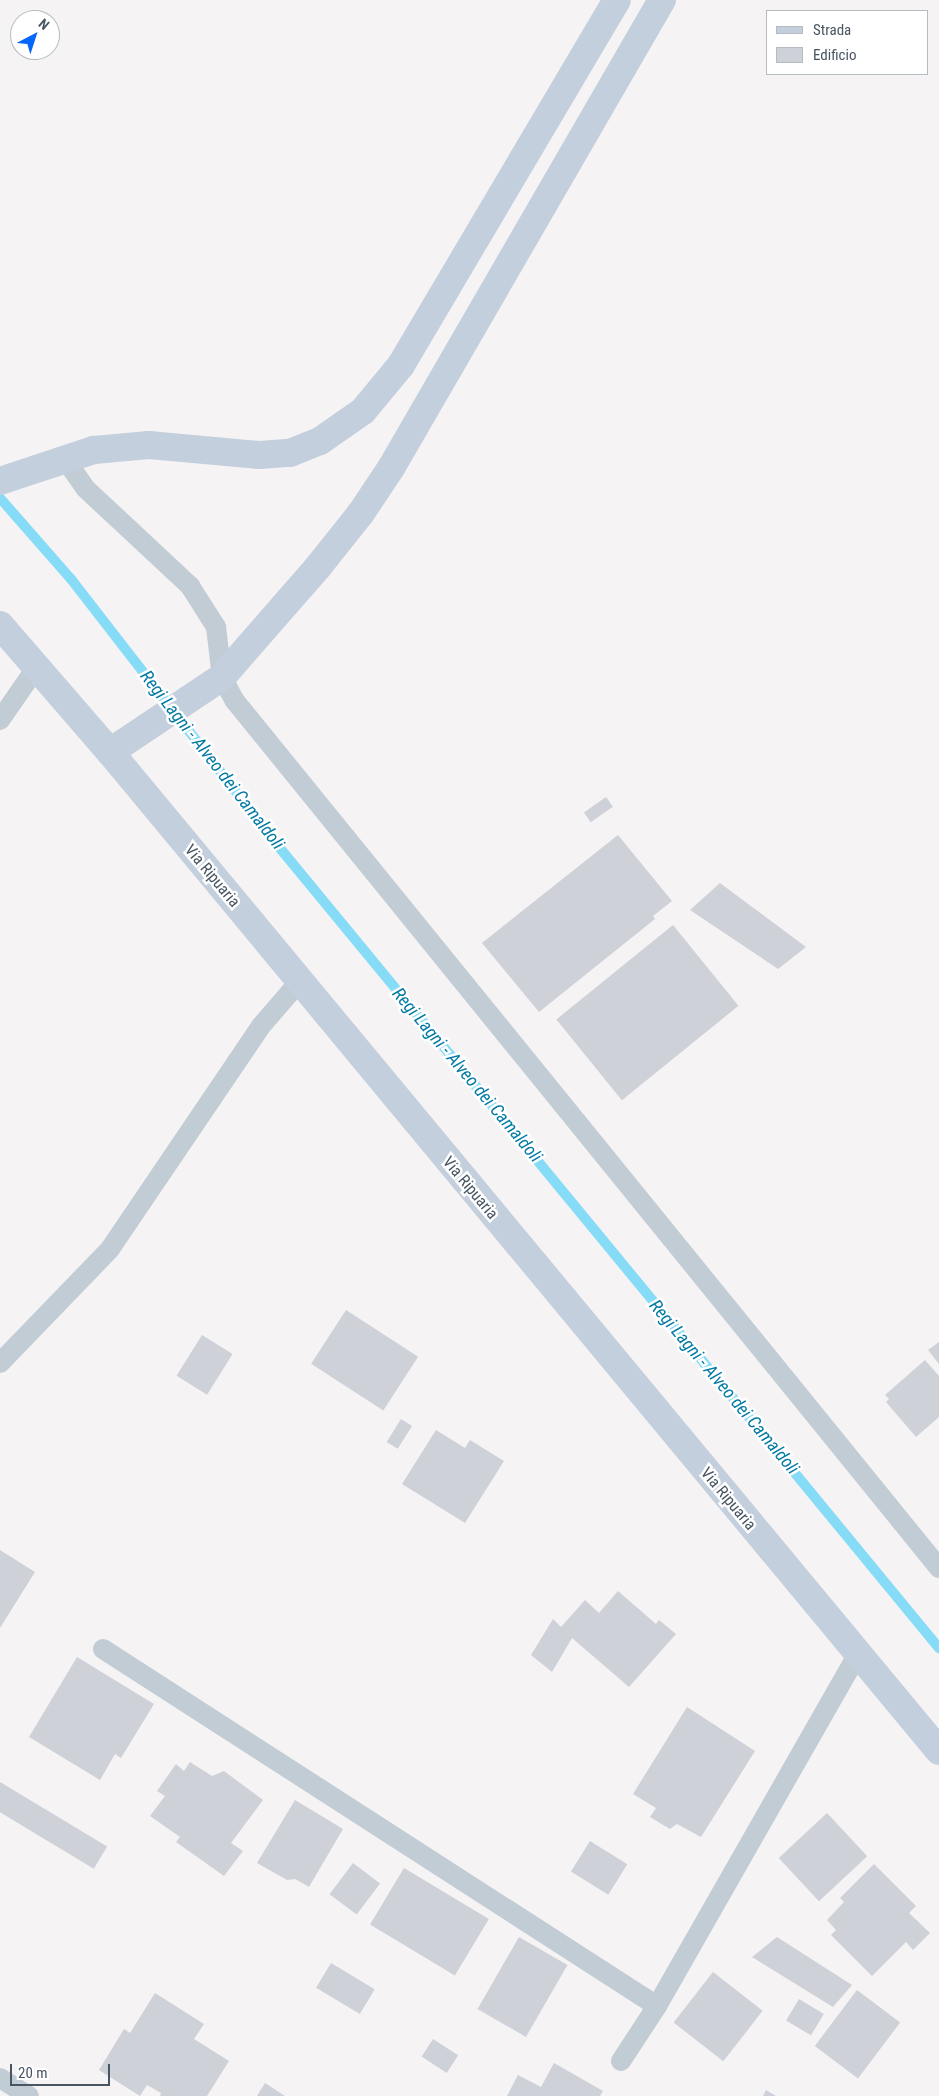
<!DOCTYPE html>
<style>
body{margin:0}
#map{position:relative;width:939px;height:2096px;overflow:hidden;background:#f5f3f3;font-family:"Roboto Condensed",sans-serif}
div>[style]{position:absolute}
.stream>*{height:10px;margin:-5px;padding:0 5px;transform-origin:5px;border-radius:5px;background:#86dbf7}
.building>*{inset:0;background:#ced1d8;transform-origin:0 0}
.lane>*{height:20px;margin:-10px;padding:0 10px;transform-origin:10px;border-radius:10px;background:#c2ccd5}
.secondary>*{height:28px;margin:-14px;padding:0 14px;transform-origin:14px;border-radius:14px;background:#c4cfdd}
span{translate:-50% -50%;white-space:nowrap;text-align:center;line-height:1.15;-webkit-text-stroke:5px #fff;paint-order:stroke}
.street-label{font-size:16px;color:#485563}
.water-label{font-size:18px;color:#037aa4;font-style:italic}
.legend{position:absolute;left:766px;top:10px;width:162px;height:65px;box-sizing:border-box;background:#fff;border:1px solid #b6bbc1;margin:0;padding:6px 9px;list-style:none;font-size:15px;color:#485563}
.legend li{display:flex;align-items:center;gap:10px;height:25px}
.legend b{width:25px;border:1px solid #b6bbc1}
.north{position:absolute;left:10px;top:10px;width:50px;height:50px;box-sizing:border-box;background:#fff;border:1px solid #b6bbc1;border-radius:50%;rotate:40deg;font-size:14px;font-weight:700;line-height:20px;text-align:center;color:#485563}
.north::after{content:'';display:block;margin:auto;width:18px;height:22px;background:#0666fc;clip-path:polygon(50% 0,100% 100%,50% 72%,0 100%)}
.scale{position:absolute;left:10px;top:2064px;width:100px;height:22px;box-sizing:border-box;border:2px solid #485563;border-top:0;padding-left:6px;font-size:15px;line-height:18px;white-space:nowrap;color:#485563;-webkit-text-stroke:4px #fff;paint-order:stroke}
</style>
<div id="map">
<div class="stream">
<i style="left:0;top:498px;width:108px;rotate:48.8deg"></i>
<i style="left:71px;top:579px;width:331px;rotate:52.2deg"></i>
<i style="left:274px;top:841px;width:1046px;rotate:50.51deg"></i>
</div>
<div class="building">
<i style="left:606px;top:797px;width:12px;height:27px;rotate:55deg"></i>
<i style="clip-path:polygon(618px 835px,672px 901px,653px 916px,655px 919px,539px 1012px,482px 943px)"></i>
<i style="clip-path:polygon(720px 883px,806px 947px,778px 969px,690px 910px)"></i>
<i style="left:673px;top:925px;width:104px;height:150px;rotate:51deg"></i>
<i style="left:346px;top:1310px;width:86px;height:64px;rotate:33deg"></i>
<i style="left:202px;top:1335px;width:36px;height:48px;rotate:32deg"></i>
<i style="clip-path:polygon(939px 1342px,939px 1364px,928px 1350px)"></i>
<i style="clip-path:polygon(925px 1360px,939px 1376px,939px 1417px,916px 1437px,886px 1402px,889px 1399px,885px 1395px)"></i>
<i style="left:401px;top:1419px;width:13px;height:27px;rotate:32deg"></i>
<i style="clip-path:polygon(436px 1430px,465px 1448px,470px 1440px,504px 1461px,465px 1523px,402px 1484px)"></i>
<i style="clip-path:polygon(0 1550px,35px 1572px,0 1628px)"></i>
<i style="clip-path:polygon(618px 1591px,656px 1624px,659px 1620px,676px 1634px,629px 1687px,572px 1638px,552px 1672px,531px 1655px,553px 1619px,561px 1627px,585px 1600px,599px 1613px)"></i>
<i style="clip-path:polygon(77px 1657px,154px 1704px,121px 1758px,115px 1754px,100px 1780px,29px 1737px)"></i>
<i style="clip-path:polygon(687px 1707px,755px 1751px,701px 1837px,677px 1824px,670px 1829px,650px 1817px,656px 1808px,633px 1794px)"></i>
<i style="clip-path:polygon(190px 1762px,212px 1776px,224px 1771px,263px 1800px,231px 1843px,243px 1851px,224px 1876px,176px 1842px,180px 1837px,150px 1816px,165px 1796px,157px 1791px,176px 1764px,184px 1771px)"></i>
<i style="left:0;top:1782px;width:125px;height:26px;rotate:31deg"></i>
<i style="clip-path:polygon(295px 1800px,343px 1829px,309px 1887px,295px 1879px,287px 1880px,257px 1863px)"></i>
<i style="left:827px;top:1813px;width:59px;height:66px;rotate:47deg"></i>
<i style="left:590px;top:1841px;width:44px;height:36px;rotate:32deg"></i>
<i style="left:353px;top:1863px;width:34px;height:39px;rotate:37deg"></i>
<i style="clip-path:polygon(874px 1864px,916px 1906px,909px 1913px,930px 1933px,913px 1950px,906px 1942px,872px 1976px,831px 1935px,836px 1930px,827px 1920px,844px 1902px,840px 1898px)"></i>
<i style="left:404px;top:1868px;width:99px;height:66px;rotate:31deg"></i>
<i style="left:519px;top:1937px;width:56px;height:83px;rotate:30deg"></i>
<i style="clip-path:polygon(777px 1937px,852px 1985px,833px 2007px,752px 1957px)"></i>
<i style="left:331px;top:1963px;width:51px;height:29px;rotate:31deg"></i>
<i style="left:713px;top:1972px;width:63px;height:64px;rotate:38deg"></i>
<i style="left:857px;top:1990px;width:54px;height:70px;rotate:37deg"></i>
<i style="clip-path:polygon(155px 1993px,204px 2024px,194px 2039px,229px 2061px,207px 2096px,160px 2096px,161px 2093px,147px 2085px,140px 2096px,99px 2070px,124px 2029px,130px 2033px)"></i>
<i style="left:799px;top:1999px;width:29px;height:25px;rotate:31deg"></i>
<i style="left:433px;top:2039px;width:30px;height:21px;rotate:33deg"></i>
<i style="clip-path:polygon(554px 2063px,603px 2091px,600px 2096px,507px 2096px,518px 2075px,541px 2087px)"></i>
<i style="clip-path:polygon(265px 2083px,285px 2096px,257px 2096px)"></i>
<i style="clip-path:polygon(766px 2090px,776px 2096px,763px 2096px)"></i>
</div>
<div class="lane">
<i style="left:65px;top:459px;width:35px;rotate:55deg"></i>
<i style="left:85px;top:488px;width:144px;rotate:43deg"></i>
<i style="left:190px;top:586px;width:49px;rotate:57.6deg"></i>
<i style="left:216px;top:627px;width:50px;rotate:83.2deg"></i>
<i style="left:222px;top:677px;width:27px;rotate:62deg"></i>
<i style="left:235px;top:701px;width:1117px;rotate:50.92deg"></i>
<i style="left:0;top:720px;width:63px;rotate:-55.3deg"></i>
<i style="left:0;top:1363px;width:158px;rotate:-46deg"></i>
<i style="left:110px;top:1249px;width:269px;rotate:-55.9deg"></i>
<i style="left:261px;top:1026px;width:58px;rotate:-49.2deg"></i>
<i style="left:103px;top:1649px;width:659px;rotate:32.8deg"></i>
<i style="left:621px;top:2061px;width:66px;rotate:-56.8deg"></i>
<i style="left:657px;top:2006px;width:404px;rotate:-60.3deg"></i>
<i style="left:0;top:2078px;width:34px;rotate:32deg"></i>
</div>
<div class="secondary">
<i style="left:0;top:481px;width:99px;rotate:-18.3deg"></i>
<i style="left:94px;top:450px;width:55px;rotate:-5.2deg"></i>
<i style="left:149px;top:445px;width:110px;rotate:5.2deg"></i>
<i style="left:259px;top:455px;width:31px;rotate:-4deg"></i>
<i style="left:290px;top:453px;width:32px;rotate:-22deg"></i>
<i style="left:320px;top:441px;width:52px;rotate:-34.9deg"></i>
<i style="left:363px;top:411px;width:60px;rotate:-50.4deg"></i>
<i style="left:401px;top:365px;width:424px;rotate:-59.4deg"></i>
<i style="left:0;top:625px;width:168px;rotate:49.1deg"></i>
<i style="left:110px;top:752px;width:1298px;rotate:50.31deg"></i>
<i style="left:110px;top:752px;width:135px;rotate:-33.8deg"></i>
<i style="left:222px;top:677px;width:146px;rotate:-48.9deg"></i>
<i style="left:318px;top:567px;width:69px;rotate:-51.5deg"></i>
<i style="left:361px;top:513px;width:54px;rotate:-56.3deg"></i>
<i style="left:391px;top:468px;width:541px;rotate:-59.93deg"></i>
</div>
<div class="street-label">
<span style="left:212px;top:876px;rotate:50deg">Via Ripuaria</span>
<span style="left:470px;top:1188px;rotate:50deg">Via Ripuaria</span>
<span style="left:728px;top:1499px;rotate:50deg">Via Ripuaria</span>
</div>
<div class="water-label">
<span style="left:212px;top:760px;rotate:52deg">Regi Lagni - Alveo dei Camaldoli</span>
<span style="left:467px;top:1075px;rotate:50deg">Regi Lagni - Alveo dei Camaldoli</span>
<span style="left:724px;top:1387px;rotate:50deg">Regi Lagni - Alveo dei Camaldoli</span>
</div>
<ul class="legend">
<li><b style="height:6px;background:#c4cfdd"></b>Strada</li>
<li><b style="height:14px;background:#ced1d8"></b>Edificio</li>
</ul>
<div class="north">N</div>
<div class="scale">20 m</div>
</div>
